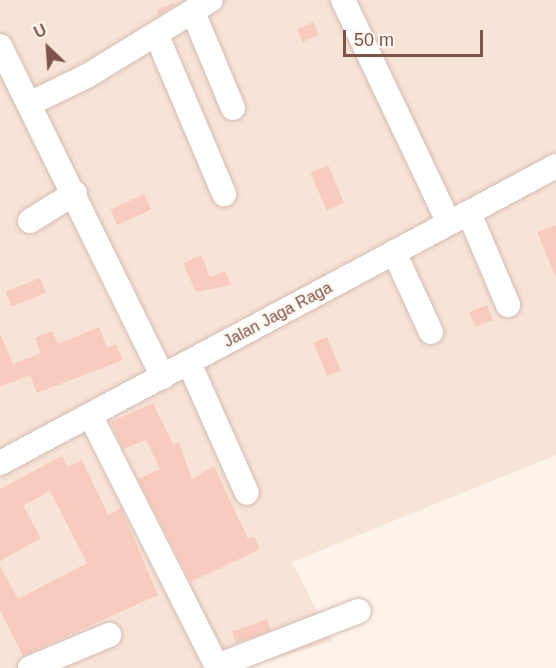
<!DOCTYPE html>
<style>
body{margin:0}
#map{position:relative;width:556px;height:668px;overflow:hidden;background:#fef3e9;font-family:Arial,sans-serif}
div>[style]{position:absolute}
.residential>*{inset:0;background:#f7e4d7}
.building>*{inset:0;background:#f7ccbe;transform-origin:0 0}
.roads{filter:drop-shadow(0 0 2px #d5bbb0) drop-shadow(0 0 2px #d5bbb0)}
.minor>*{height:24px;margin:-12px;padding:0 12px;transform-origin:12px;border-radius:12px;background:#fff}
span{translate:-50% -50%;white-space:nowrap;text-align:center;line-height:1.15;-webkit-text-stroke:5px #fff8f2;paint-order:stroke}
.street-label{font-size:16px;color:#7d5449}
.north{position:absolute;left:18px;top:18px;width:60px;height:60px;-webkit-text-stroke:4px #fff8f2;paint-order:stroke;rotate:335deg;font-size:16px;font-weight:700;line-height:24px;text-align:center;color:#7d5449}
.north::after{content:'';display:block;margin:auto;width:21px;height:27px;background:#7d5449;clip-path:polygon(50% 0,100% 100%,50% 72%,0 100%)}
.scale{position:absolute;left:343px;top:30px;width:140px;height:27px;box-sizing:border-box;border:3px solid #7d5449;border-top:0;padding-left:8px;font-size:18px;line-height:21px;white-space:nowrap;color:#7d5449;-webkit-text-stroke:4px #fff8f2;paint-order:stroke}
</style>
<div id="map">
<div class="residential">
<i style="clip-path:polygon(0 0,556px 0,556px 455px,292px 562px,332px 641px,245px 668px,0 668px)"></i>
</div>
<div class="building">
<i style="clip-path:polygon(174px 3px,175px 5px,159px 15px,157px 10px)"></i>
<i style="left:313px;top:22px;width:14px;height:18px;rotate:65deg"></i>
<i style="left:328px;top:165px;width:41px;height:19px;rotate:67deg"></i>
<i style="left:144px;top:194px;width:17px;height:37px;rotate:65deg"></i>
<i style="clip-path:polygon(556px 225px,556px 278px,537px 232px)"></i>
<i style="clip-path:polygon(201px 255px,210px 277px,225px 271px,231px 285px,196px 292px,183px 263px)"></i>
<i style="left:40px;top:278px;width:16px;height:37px;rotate:68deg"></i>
<i style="left:487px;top:305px;width:16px;height:19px;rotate:68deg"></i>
<i style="clip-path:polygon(99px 327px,107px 348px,116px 344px,123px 360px,37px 393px,30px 375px,0 387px,0 334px,13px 364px,41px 353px,35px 338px,52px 331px,58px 344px)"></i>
<i style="left:327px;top:337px;width:36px;height:15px;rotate:67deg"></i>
<i style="clip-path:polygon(153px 403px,173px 444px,179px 442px,192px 479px,214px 466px,248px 539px,254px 536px,260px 549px,191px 582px,138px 479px,160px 469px,146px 440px,123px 449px,111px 422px)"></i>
<i style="clip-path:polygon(62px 456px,68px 467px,82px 460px,108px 515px,121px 508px,158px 595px,23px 656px,0 610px,0 566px,18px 599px,87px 563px,50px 491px,23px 506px,41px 538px,0 561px,0 489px)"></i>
<i style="left:267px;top:619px;width:12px;height:37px;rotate:70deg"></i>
</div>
<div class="roads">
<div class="minor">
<i style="left:343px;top:0;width:247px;rotate:64.6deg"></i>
<i style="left:193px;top:12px;width:104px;rotate:67.4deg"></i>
<i style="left:157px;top:36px;width:172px;rotate:67deg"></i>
<i style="left:0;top:46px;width:369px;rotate:63.8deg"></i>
<i style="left:29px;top:104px;width:64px;rotate:-25.8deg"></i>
<i style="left:87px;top:76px;width:145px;rotate:-31.5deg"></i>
<i style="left:469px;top:213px;width:100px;rotate:67deg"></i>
<i style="left:30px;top:221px;width:53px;rotate:-31.9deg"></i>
<i style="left:394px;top:252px;width:88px;rotate:65.2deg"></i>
<i style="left:189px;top:363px;width:142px;rotate:66deg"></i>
<i style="left:90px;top:415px;width:281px;rotate:63.2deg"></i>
<i style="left:217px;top:666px;width:152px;rotate:-21.2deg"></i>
<i style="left:0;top:463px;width:630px;rotate:-28.11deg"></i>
<i style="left:30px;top:668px;width:86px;rotate:-22.7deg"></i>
</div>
</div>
<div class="street-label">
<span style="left:278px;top:315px;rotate:-28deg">Jalan Jaga Raga</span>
</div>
<div class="north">U</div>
<div class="scale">50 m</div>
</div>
